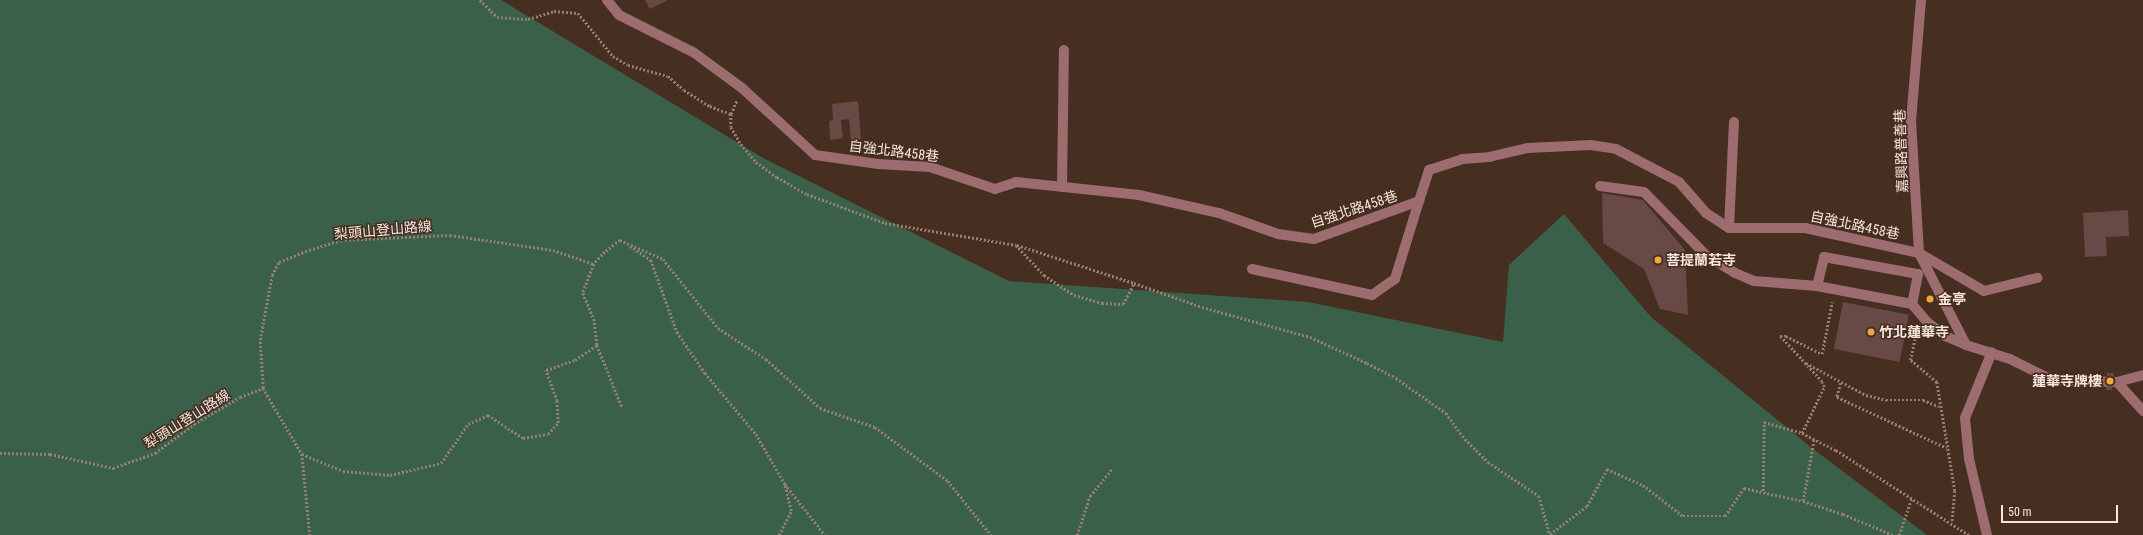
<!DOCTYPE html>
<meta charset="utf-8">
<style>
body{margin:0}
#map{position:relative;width:2143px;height:535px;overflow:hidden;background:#462e20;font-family:"Roboto Condensed","Noto Sans TC",sans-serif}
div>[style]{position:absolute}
.green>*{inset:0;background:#3b604a}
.building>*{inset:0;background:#684945;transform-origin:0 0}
.path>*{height:2.5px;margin-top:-1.25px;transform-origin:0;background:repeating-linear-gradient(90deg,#947f73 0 2px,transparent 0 4px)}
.minor>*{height:10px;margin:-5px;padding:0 5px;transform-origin:5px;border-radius:5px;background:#9c6c6f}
.dots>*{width:11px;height:11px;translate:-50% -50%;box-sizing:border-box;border:2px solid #462e20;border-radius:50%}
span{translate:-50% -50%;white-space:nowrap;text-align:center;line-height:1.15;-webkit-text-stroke:3px #462e20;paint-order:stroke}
.street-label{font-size:14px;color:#f6e6dd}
.poi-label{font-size:14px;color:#f6e6dd;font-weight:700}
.left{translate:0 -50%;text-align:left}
.right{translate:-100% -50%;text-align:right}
.scale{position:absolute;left:2001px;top:505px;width:117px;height:18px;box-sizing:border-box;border:2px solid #f6e6dd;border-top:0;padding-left:5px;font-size:12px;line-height:14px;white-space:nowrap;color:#f6e6dd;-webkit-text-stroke:3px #462e20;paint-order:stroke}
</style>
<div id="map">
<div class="green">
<i style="clip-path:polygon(0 0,501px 0,765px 159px,1009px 281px,1308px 302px,1503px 342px,1509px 265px,1564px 214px,1651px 317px,1812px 448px,1927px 535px,0 535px)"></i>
</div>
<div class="building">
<i style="clip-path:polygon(645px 0,668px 0,650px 9px)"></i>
<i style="clip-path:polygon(858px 101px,861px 139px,851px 140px,849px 119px,841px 120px,843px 138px,830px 140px,829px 121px,833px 120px,832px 104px)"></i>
<i style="clip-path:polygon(1602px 193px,1643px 200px,1685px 250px,1688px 315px,1660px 309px,1644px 269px,1603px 243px)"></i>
<i style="clip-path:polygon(2128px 210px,2129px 236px,2106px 237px,2107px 256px,2085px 257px,2083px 213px)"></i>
<i style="left:1843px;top:302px;width:67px;height:48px;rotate:11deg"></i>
<i style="clip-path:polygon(2107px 373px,2114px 373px,2112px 390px,2106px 390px)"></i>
</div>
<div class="path">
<i style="left:480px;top:0;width:24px;rotate:45deg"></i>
<i style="left:497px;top:17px;width:31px;rotate:4deg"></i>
<i style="left:528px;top:19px;width:27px;rotate:-17deg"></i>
<i style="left:554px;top:11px;width:24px;rotate:5deg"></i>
<i style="left:578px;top:13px;width:55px;rotate:50.9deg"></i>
<i style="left:613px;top:56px;width:17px;rotate:31deg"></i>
<i style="left:628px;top:65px;width:41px;rotate:15.4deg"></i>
<i style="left:668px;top:76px;width:21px;rotate:41deg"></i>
<i style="left:684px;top:90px;width:31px;rotate:32deg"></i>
<i style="left:710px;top:106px;width:22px;rotate:21deg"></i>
<i style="left:731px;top:114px;width:13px;rotate:90deg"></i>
<i style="left:731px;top:127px;width:20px;rotate:60deg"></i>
<i style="left:741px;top:144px;width:23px;rotate:50deg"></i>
<i style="left:756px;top:162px;width:26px;rotate:36deg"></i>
<i style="left:777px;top:177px;width:34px;rotate:30deg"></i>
<i style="left:807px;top:194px;width:83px;rotate:20.4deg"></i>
<i style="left:885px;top:223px;width:133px;rotate:9.5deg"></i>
<i style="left:1016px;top:245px;width:41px;rotate:47deg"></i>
<i style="left:1044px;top:275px;width:36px;rotate:34deg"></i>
<i style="left:1074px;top:295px;width:29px;rotate:16deg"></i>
<i style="left:1102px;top:303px;width:21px;rotate:3deg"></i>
<i style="left:1123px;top:304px;width:24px;rotate:-62deg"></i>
<i style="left:1134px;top:283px;width:72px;rotate:19.4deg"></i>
<i style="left:1202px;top:307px;width:112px;rotate:15.5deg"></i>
<i style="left:1310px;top:337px;width:63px;rotate:24.5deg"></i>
<i style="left:1367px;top:363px;width:33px;rotate:27deg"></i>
<i style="left:1396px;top:378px;width:61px;rotate:35deg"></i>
<i style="left:1446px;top:413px;width:32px;rotate:54deg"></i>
<i style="left:1465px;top:439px;width:33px;rotate:45deg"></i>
<i style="left:1488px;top:462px;width:61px;rotate:33.7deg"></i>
<i style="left:1539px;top:496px;width:41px;rotate:74.2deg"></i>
<i style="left:731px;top:114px;width:15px;rotate:-67deg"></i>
<i style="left:620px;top:240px;width:47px;rotate:23.8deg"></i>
<i style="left:663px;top:259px;width:88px;rotate:51.4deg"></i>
<i style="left:718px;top:328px;width:57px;rotate:32.9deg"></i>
<i style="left:766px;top:359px;width:73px;rotate:42.2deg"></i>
<i style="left:820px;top:408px;width:58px;rotate:19.1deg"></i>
<i style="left:875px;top:427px;width:91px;rotate:36.5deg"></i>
<i style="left:948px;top:481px;width:69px;rotate:51.5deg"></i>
<i style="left:620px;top:240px;width:19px;rotate:141deg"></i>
<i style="left:605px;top:252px;width:16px;rotate:133deg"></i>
<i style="left:594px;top:264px;width:31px;rotate:111deg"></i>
<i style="left:583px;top:293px;width:28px;rotate:67deg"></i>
<i style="left:594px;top:319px;width:26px;rotate:83deg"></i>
<i style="left:597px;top:345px;width:67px;rotate:68deg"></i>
<i style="left:1017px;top:245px;width:123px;rotate:18deg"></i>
<i style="left:630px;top:246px;width:25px;rotate:34deg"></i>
<i style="left:651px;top:260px;width:77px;rotate:70.1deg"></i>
<i style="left:677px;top:332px;width:50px;rotate:55.7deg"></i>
<i style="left:705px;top:373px;width:80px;rotate:50.1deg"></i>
<i style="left:756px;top:434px;width:58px;rotate:59.9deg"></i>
<i style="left:785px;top:484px;width:65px;rotate:51.9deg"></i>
<i style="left:1917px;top:331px;width:30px;rotate:102deg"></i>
<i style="left:1911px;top:360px;width:34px;rotate:40deg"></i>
<i style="left:1937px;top:382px;width:110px;rotate:80.6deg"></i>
<i style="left:1955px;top:491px;width:32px;rotate:95deg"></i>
<i style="left:1806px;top:363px;width:68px;rotate:28.1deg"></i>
<i style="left:1866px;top:395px;width:21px;rotate:14deg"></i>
<i style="left:1886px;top:400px;width:37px"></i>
<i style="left:1923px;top:400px;width:17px;rotate:21deg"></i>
<i style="left:1841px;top:383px;width:15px;rotate:106deg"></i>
<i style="left:1837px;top:397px;width:121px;rotate:24.9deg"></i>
<i style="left:263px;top:388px;width:48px;rotate:-93.6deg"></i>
<i style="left:260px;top:340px;width:66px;rotate:-79.5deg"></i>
<i style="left:272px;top:275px;width:15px;rotate:-62deg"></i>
<i style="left:279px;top:262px;width:32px;rotate:-22deg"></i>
<i style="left:309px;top:250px;width:34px;rotate:-17deg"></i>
<i style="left:341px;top:240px;width:109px;rotate:-2.6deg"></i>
<i style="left:450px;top:235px;width:104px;rotate:8.3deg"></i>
<i style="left:553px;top:250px;width:43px;rotate:18.9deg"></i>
<i style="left:1802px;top:433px;width:51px;rotate:-64.4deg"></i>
<i style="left:1824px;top:387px;width:5px;rotate:-112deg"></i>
<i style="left:1822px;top:382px;width:62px;rotate:-132.4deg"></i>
<i style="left:1780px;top:336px;width:6px"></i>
<i style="left:1786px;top:336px;width:40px;rotate:26.6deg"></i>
<i style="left:1822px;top:354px;width:53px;rotate:-79.1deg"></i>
<i style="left:0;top:453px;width:50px;rotate:1.1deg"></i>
<i style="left:50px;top:454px;width:65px;rotate:12.5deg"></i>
<i style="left:113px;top:468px;width:45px;rotate:-19.7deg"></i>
<i style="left:155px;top:453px;width:49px;rotate:-36.6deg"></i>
<i style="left:194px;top:424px;width:53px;rotate:-30.4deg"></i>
<i style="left:240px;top:397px;width:25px;rotate:-21deg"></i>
<i style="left:263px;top:388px;width:77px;rotate:59.4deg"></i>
<i style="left:302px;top:454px;width:44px;rotate:22.5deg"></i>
<i style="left:343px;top:471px;width:47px;rotate:4.9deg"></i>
<i style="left:390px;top:475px;width:52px;rotate:-13.2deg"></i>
<i style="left:441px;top:463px;width:47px;rotate:-55.3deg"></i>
<i style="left:468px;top:424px;width:22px;rotate:-24deg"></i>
<i style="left:488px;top:415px;width:42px;rotate:33.3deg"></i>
<i style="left:523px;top:438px;width:25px;rotate:-9deg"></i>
<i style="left:548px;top:434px;width:15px;rotate:-48deg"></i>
<i style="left:558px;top:423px;width:22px;rotate:-93deg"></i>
<i style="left:557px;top:401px;width:33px;rotate:-110deg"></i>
<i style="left:546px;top:370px;width:31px;rotate:-19deg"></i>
<i style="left:575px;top:360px;width:27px;rotate:-34deg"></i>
<i style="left:302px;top:454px;width:81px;rotate:84.4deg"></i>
<i style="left:1763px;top:491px;width:69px;rotate:-89.2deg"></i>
<i style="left:1764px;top:422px;width:40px;rotate:16deg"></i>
<i style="left:1802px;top:433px;width:38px;rotate:27deg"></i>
<i style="left:1836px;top:450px;width:158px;rotate:32.6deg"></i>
<i style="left:1803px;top:501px;width:63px;rotate:-79.9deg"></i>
<i style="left:1550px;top:534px;width:46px;rotate:-37.1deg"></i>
<i style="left:1587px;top:506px;width:42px;rotate:-61.6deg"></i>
<i style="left:1607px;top:469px;width:39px;rotate:24deg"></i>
<i style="left:1643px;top:485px;width:51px;rotate:37.8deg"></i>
<i style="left:1683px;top:516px;width:42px"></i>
<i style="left:1725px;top:516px;width:34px;rotate:-56deg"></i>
<i style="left:1744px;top:488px;width:60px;rotate:12.4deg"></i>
<i style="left:1803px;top:501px;width:42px;rotate:18deg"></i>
<i style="left:1843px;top:514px;width:54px;rotate:22.8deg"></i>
<i style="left:779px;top:535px;width:27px;rotate:-63deg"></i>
<i style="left:791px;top:511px;width:27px;rotate:-103deg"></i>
<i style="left:1077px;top:535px;width:41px;rotate:-71.6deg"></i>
<i style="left:1090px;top:496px;width:36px;rotate:-51deg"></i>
<i style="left:1899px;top:535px;width:39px;rotate:-71deg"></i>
</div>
<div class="minor">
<i style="left:607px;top:0;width:19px;rotate:51deg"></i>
<i style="left:619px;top:15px;width:83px;rotate:26.6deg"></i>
<i style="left:693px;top:52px;width:61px;rotate:36.3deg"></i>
<i style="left:742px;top:88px;width:99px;rotate:42.5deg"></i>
<i style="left:815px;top:155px;width:64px;rotate:8.1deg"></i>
<i style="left:878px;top:164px;width:52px;rotate:3.3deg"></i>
<i style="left:930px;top:167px;width:69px;rotate:18.7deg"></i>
<i style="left:995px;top:189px;width:22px;rotate:-18deg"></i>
<i style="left:1016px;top:182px;width:124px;rotate:6deg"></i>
<i style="left:1139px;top:195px;width:82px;rotate:12.7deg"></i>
<i style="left:1219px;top:213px;width:63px;rotate:19.6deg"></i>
<i style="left:1278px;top:234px;width:36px;rotate:8deg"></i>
<i style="left:1314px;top:239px;width:112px;rotate:-19.9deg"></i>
<i style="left:1419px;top:201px;width:33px;rotate:-72deg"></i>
<i style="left:1429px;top:170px;width:35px;rotate:-18deg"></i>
<i style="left:1462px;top:159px;width:27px;rotate:-4deg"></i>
<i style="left:1489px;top:157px;width:40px;rotate:-13deg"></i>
<i style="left:1528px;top:148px;width:63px;rotate:-2.7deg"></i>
<i style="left:1591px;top:145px;width:25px;rotate:9deg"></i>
<i style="left:1616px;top:149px;width:71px;rotate:27.6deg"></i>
<i style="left:1679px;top:182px;width:41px;rotate:48.9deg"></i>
<i style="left:1706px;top:213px;width:27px;rotate:33deg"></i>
<i style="left:1729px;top:228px;width:76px"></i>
<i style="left:1805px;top:228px;width:117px;rotate:12.4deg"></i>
<i style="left:1919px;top:253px;width:75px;rotate:30.3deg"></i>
<i style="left:1984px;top:291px;width:55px;rotate:-13.8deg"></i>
<i style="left:1921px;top:0;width:121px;rotate:94.7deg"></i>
<i style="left:1911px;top:121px;width:132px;rotate:86.5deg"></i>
<i style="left:1919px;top:253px;width:103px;rotate:62.9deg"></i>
<i style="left:1966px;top:345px;width:46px;rotate:17.7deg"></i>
<i style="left:2010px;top:359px;width:47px;rotate:26.6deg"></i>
<i style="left:2052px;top:380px;width:65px;rotate:1.8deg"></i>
<i style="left:2117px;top:382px;width:27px;rotate:-15deg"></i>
<i style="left:1600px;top:186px;width:44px;rotate:7.8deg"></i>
<i style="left:1644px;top:192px;width:90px;rotate:45.5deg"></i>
<i style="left:1707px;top:256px;width:33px;rotate:31deg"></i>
<i style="left:1735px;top:273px;width:21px;rotate:23deg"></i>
<i style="left:1754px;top:281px;width:63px;rotate:4.5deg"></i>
<i style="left:1817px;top:286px;width:97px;rotate:10.7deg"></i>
<i style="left:1912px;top:304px;width:23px;rotate:50deg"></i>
<i style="left:1927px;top:322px;width:23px;rotate:38deg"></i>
<i style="left:1945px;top:336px;width:23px;rotate:23deg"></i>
<i style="left:1062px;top:187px;width:137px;rotate:-89.2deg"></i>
<i style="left:1729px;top:228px;width:106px;rotate:-87.3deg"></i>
<i style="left:1252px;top:269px;width:123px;rotate:12.2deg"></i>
<i style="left:1372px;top:295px;width:28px;rotate:-35deg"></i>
<i style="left:1395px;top:279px;width:82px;rotate:-72.9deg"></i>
<i style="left:1817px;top:286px;width:30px;rotate:-76deg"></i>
<i style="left:1824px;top:257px;width:96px;rotate:10.3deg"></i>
<i style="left:1918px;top:274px;width:31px;rotate:101deg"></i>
<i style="left:2117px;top:382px;width:39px;rotate:48deg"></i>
<i style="left:1987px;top:535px;width:78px;rotate:-103.3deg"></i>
<i style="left:1969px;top:459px;width:41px;rotate:-95.6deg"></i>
<i style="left:1965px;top:418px;width:71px;rotate:-67.8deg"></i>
</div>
<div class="dots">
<i style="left:1658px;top:260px;background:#eea83c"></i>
<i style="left:1930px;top:299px;background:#eea83c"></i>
<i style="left:1871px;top:332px;background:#eea83c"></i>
<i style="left:2110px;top:381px;background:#eea83c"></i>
</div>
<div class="street-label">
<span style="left:894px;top:151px;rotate:7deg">自強北路458巷</span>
<span style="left:1901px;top:151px;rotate:-92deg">嘉興路普善巷</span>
<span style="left:1354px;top:209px;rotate:-18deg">自強北路458巷</span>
<span style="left:1855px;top:225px;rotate:12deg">自強北路458巷</span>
<span style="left:383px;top:230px;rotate:-5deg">梨頭山登山路線</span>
<span style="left:187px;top:419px;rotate:-32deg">犁頭山登山路線</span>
</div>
<div class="poi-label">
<span class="left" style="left:1666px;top:260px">菩提蘭若寺</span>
<span class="left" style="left:1938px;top:299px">金亭</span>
<span class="left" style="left:1879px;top:332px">竹北蓮華寺</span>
<span class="right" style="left:2102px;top:381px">蓮華寺牌樓</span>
</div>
<div class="scale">50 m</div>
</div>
